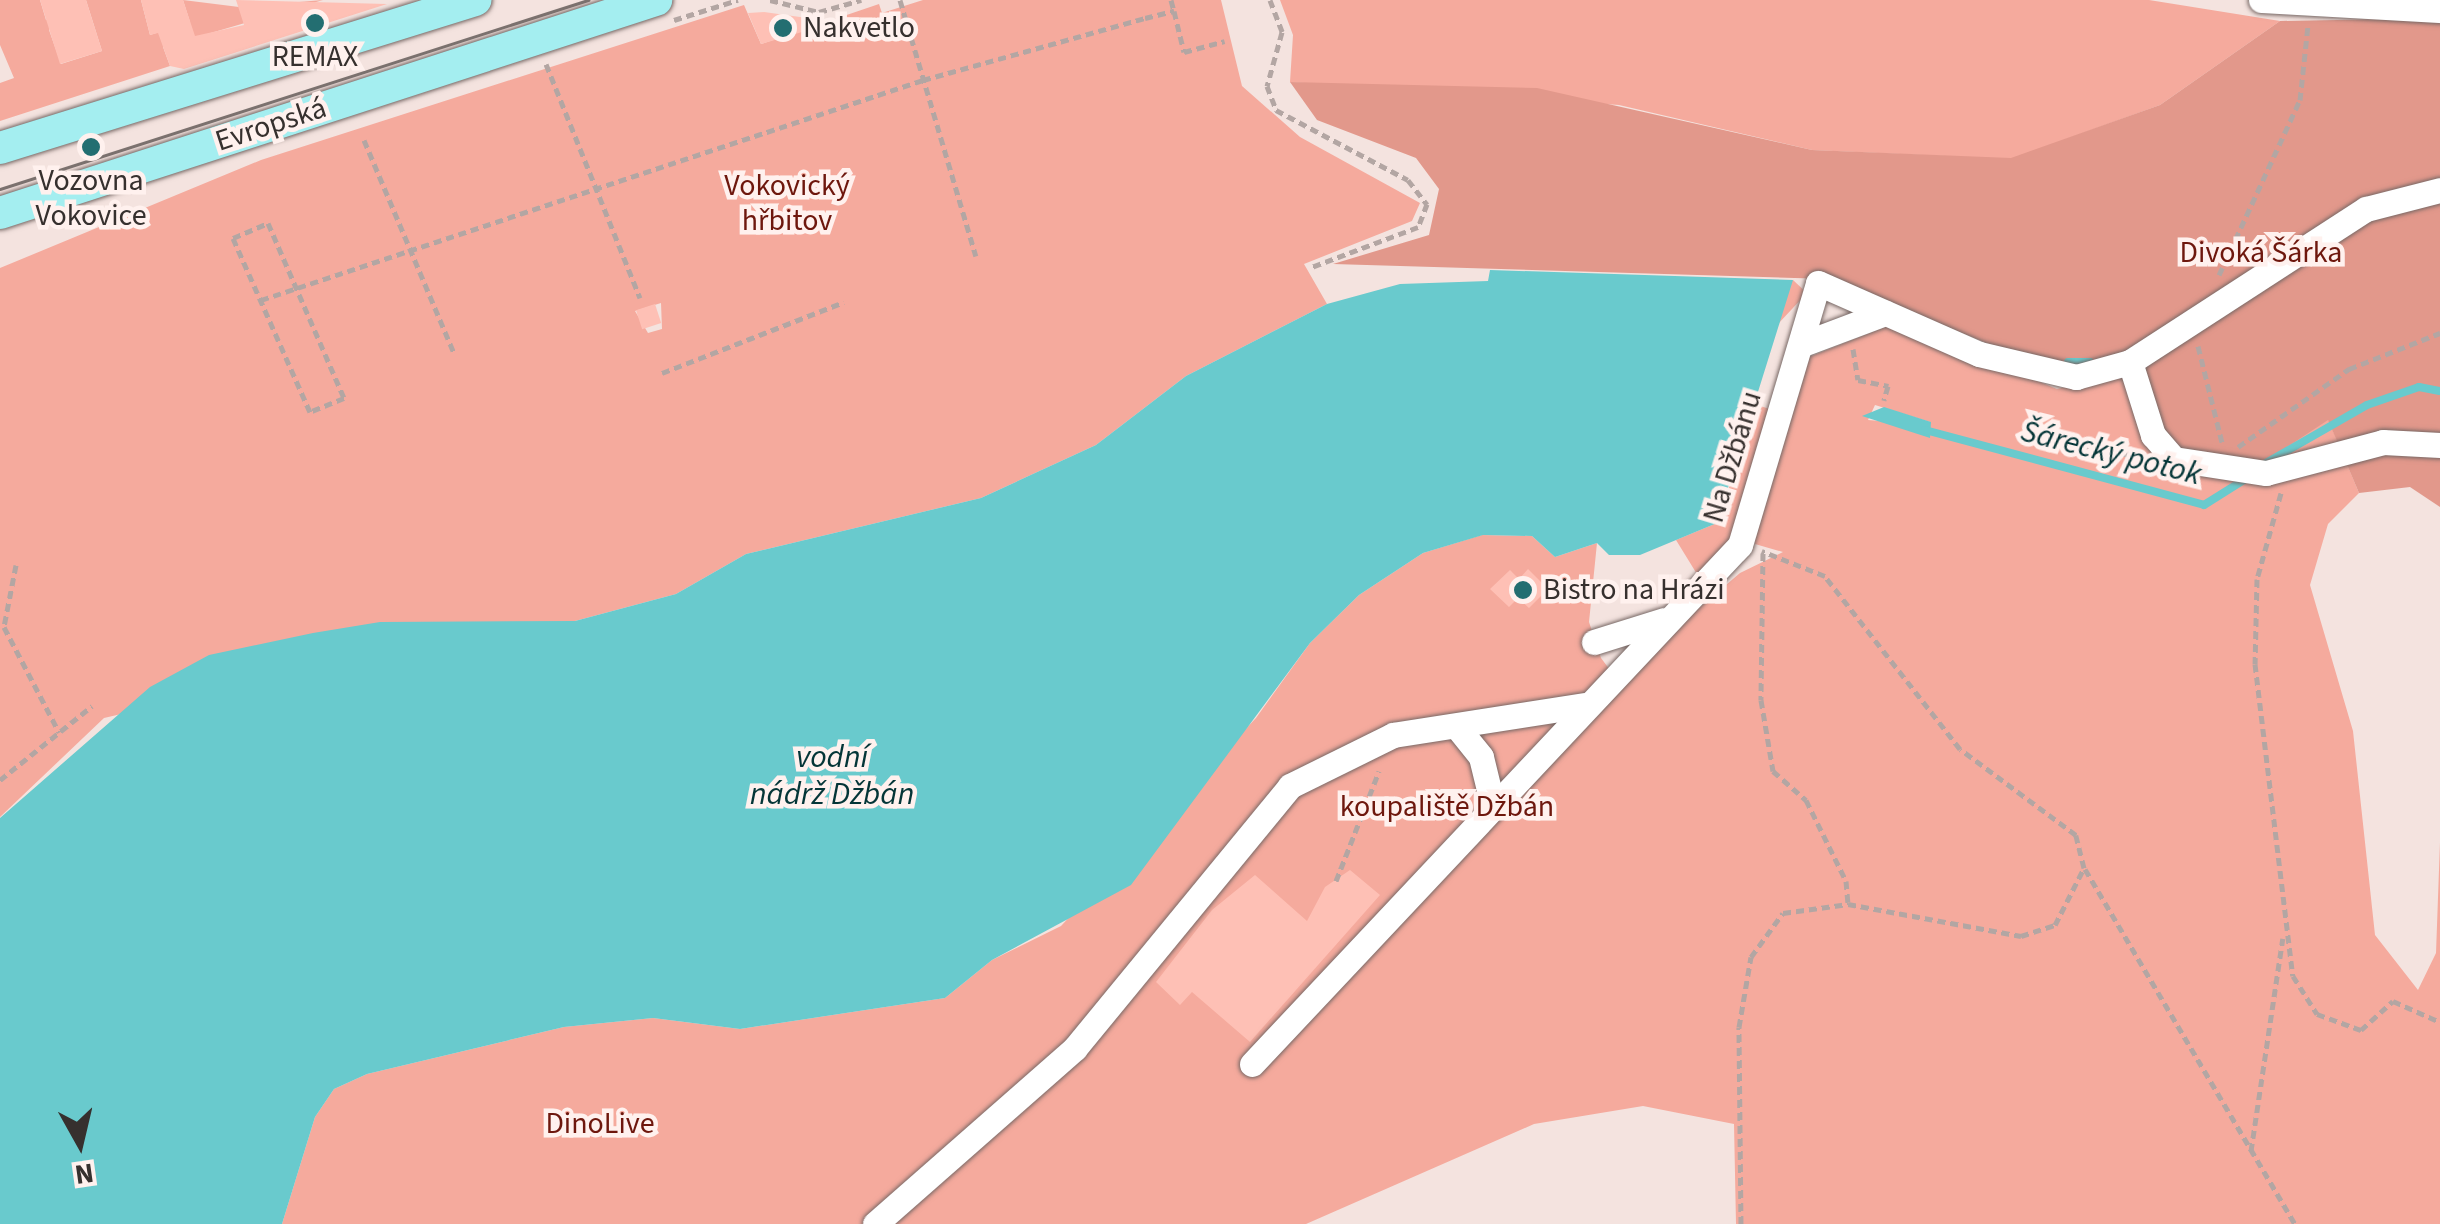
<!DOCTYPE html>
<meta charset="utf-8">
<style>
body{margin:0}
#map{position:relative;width:2440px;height:1224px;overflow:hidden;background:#f4e3df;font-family:"Source Sans 3",sans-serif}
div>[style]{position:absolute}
.green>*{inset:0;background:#f5aa9d;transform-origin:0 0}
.forest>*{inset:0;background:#e2988b}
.water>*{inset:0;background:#69cacd}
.stream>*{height:8px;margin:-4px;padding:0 4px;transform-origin:4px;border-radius:4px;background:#69cacd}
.building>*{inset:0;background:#fec0b5;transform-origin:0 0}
.path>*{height:5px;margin-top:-2.5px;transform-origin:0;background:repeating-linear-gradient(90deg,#b3a6a3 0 8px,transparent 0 13px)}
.roads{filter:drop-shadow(0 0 2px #776865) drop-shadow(0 0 2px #776865)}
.minor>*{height:25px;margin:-12.5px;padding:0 12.5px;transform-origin:12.5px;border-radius:12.5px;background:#fff}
.major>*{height:32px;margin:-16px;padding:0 16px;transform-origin:16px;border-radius:16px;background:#a4eef0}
.tram>*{height:2.5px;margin:-1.25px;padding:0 1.25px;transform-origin:1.25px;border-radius:1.25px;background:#7b716e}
.dots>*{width:28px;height:28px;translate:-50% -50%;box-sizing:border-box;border:5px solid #fff1ee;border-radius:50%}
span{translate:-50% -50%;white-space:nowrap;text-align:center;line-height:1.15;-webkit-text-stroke:9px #fff1ee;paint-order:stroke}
.poi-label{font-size:30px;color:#36302e}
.left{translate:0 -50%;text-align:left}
.street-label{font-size:30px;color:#36302e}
.park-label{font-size:30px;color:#6e170d}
.water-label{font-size:32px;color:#043537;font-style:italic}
.north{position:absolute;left:30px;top:1094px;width:100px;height:100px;-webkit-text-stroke:8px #fff1ee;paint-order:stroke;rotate:172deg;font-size:28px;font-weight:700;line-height:40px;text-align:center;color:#36302e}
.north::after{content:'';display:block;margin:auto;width:35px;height:45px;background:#36302e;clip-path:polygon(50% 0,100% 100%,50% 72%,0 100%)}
</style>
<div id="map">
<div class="green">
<i style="clip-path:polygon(0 0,40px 0,46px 20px,55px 18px,49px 30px,61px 64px,102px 51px,86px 0,141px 0,150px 35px,190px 22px,183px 0,239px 7px,323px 0,163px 47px,170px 66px,0 121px,0 83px,14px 78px,0 45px)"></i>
<i style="clip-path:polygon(evenodd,923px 0,1221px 0,1242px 86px,1300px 137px,1420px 203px,1412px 221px,1304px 264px,1327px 304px,1186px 376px,1096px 445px,981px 498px,746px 554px,676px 594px,575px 621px,501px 626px,104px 718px,0 817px,0 268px,261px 160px,744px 5px,761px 44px,879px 4px,882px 13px,923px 0,661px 303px,662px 329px,648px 333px,635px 311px,661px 303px)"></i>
<i style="clip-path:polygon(1280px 0,2149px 0,2280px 21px,2160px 105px,2011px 159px,1812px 150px,1619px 105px,1290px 82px,1293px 35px)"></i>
<i style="left:1793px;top:280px;width:19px;height:120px;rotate:43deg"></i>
<i style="clip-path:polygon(evenodd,1895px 323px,2057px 389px,2123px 374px,2155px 458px,2245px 475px,2328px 419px,2359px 493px,2328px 524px,2310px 585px,2353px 731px,2375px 935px,2418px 990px,2436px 953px,2440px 842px,2440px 1224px,1736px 1224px,1734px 1124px,1643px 1106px,1534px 1124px,1306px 1224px,282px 1224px,315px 1117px,334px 1089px,367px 1074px,564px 1027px,653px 1018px,740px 1029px,945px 998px,992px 960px,1061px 926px,1256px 718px,1310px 643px,1359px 595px,1423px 553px,1482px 535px,1532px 536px,1555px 557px,1597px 543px,1589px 622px,1601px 658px,1610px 670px,1652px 648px,1740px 573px,1783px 552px,1755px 544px,1754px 533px,1809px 357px,1895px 323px,1875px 405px,1930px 422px,1930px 425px,1868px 420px,1875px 405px)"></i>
<i style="clip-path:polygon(1757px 405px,1773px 410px,1736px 535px,1700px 579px,1676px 540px,1717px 523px)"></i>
</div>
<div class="forest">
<i style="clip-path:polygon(2440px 18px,2440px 507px,2410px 487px,2359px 493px,2328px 420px,2245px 475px,2154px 458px,2123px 374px,2029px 360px,1828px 279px,1333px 264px,1429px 235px,1439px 189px,1416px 158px,1317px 120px,1290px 82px,1537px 88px,1812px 150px,2011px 158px,2160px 105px,2280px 21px)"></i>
</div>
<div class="water">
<i style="clip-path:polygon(1490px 270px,1793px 280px,1717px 523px,1640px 555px,1609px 555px,1597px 543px,1555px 557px,1532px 536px,1483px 535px,1423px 553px,1359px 595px,1310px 643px,1131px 885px,992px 960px,945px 998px,740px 1029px,653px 1018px,564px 1027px,367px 1074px,334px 1089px,315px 1117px,282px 1224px,0 1224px,0 818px,150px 687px,209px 655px,313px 633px,380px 622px,575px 621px,676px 594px,746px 554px,981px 498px,1096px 445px,1186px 376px,1327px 304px,1400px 284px,1488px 281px)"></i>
<i style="clip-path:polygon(1884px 407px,1931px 422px,1930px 438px,1862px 416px)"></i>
</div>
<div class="stream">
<i style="left:2068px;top:362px;width:22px"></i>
<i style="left:1925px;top:430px;width:289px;rotate:15deg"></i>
<i style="left:2204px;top:505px;width:51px;rotate:-32.1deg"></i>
<i style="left:2266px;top:463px;width:116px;rotate:-29.9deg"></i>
<i style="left:2367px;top:405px;width:55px;rotate:-19.1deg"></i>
<i style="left:2419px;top:387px;width:21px;rotate:11deg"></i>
</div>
<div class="building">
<i style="clip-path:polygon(40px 0,86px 0,102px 51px,60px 64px)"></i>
<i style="clip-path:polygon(141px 0,183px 0,195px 36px,244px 25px,236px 0,387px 4px,184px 69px,170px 66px,158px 33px,150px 35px)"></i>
<i style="clip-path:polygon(764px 12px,836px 22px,761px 44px,748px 13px)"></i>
<i style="left:655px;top:304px;width:20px;height:20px;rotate:72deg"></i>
<i style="clip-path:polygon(1528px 569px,1548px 589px,1529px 608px,1518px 598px,1509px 607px,1490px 589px,1510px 570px,1519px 579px)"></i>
<i style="clip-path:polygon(1350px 870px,1380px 895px,1250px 1042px,1192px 992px,1180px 1005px,1156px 982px,1212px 910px,1255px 875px,1307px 921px,1325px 887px)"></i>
</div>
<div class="path">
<i style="left:770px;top:0;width:50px;rotate:13.8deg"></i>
<i style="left:819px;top:12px;width:44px;rotate:-15.9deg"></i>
<i style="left:900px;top:0;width:267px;rotate:73.5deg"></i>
<i style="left:1171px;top:0;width:11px;rotate:75deg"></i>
<i style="left:1270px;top:0;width:34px;rotate:69deg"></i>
<i style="left:1282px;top:32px;width:56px;rotate:105.5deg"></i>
<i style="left:1267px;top:86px;width:26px;rotate:69deg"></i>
<i style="left:1276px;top:110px;width:149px;rotate:27.9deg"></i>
<i style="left:1408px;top:180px;width:31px;rotate:52deg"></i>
<i style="left:1427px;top:204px;width:25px;rotate:111deg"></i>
<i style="left:1418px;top:227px;width:116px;rotate:159.4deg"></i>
<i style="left:674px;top:20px;width:67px;rotate:-17.4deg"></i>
<i style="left:546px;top:64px;width:252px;rotate:68.1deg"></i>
<i style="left:364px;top:140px;width:233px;rotate:67.1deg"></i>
<i style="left:268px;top:223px;width:191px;rotate:66.5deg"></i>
<i style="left:344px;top:398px;width:37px;rotate:158deg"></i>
<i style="left:310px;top:412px;width:190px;rotate:-113.9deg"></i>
<i style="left:233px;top:238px;width:38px;rotate:-23deg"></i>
<i style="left:2219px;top:275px;width:193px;rotate:-65.2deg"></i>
<i style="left:2300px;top:100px;width:75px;rotate:-83.9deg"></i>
<i style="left:261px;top:300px;width:698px;rotate:-18.38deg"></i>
<i style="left:923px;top:80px;width:230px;rotate:-15.6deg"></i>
<i style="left:1145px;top:18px;width:30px;rotate:-14deg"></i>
<i style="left:1174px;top:11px;width:42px;rotate:76.3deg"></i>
<i style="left:1184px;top:52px;width:42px;rotate:-15deg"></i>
<i style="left:2198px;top:346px;width:99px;rotate:76deg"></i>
<i style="left:1853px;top:349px;width:31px;rotate:81deg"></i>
<i style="left:1858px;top:380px;width:31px;rotate:11deg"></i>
<i style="left:1888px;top:386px;width:15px;rotate:106deg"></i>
<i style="left:662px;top:373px;width:195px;rotate:-21.3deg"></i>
<i style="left:2058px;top:446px;width:84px;rotate:6.9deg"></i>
<i style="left:2238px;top:447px;width:136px;rotate:-35.1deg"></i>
<i style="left:2349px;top:369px;width:98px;rotate:-21.6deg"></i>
<i style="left:2281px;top:493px;width:89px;rotate:105.6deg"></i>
<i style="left:2257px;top:579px;width:85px;rotate:91.3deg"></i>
<i style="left:2255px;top:664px;width:314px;rotate:83.1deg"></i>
<i style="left:2293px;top:976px;width:45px;rotate:57.7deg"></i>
<i style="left:2317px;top:1014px;width:47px;rotate:20deg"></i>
<i style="left:2361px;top:1030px;width:43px;rotate:-42.2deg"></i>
<i style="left:2393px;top:1001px;width:51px;rotate:24.1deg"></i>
<i style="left:1763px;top:553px;width:147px;rotate:90.8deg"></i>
<i style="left:1761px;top:700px;width:72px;rotate:80.4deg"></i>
<i style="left:1773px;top:771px;width:44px;rotate:41.3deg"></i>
<i style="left:1806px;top:800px;width:90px;rotate:63.7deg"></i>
<i style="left:1846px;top:881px;width:23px;rotate:85deg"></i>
<i style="left:16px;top:565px;width:63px;rotate:101deg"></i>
<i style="left:4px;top:627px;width:119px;rotate:62.4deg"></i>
<i style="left:0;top:780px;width:118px;rotate:-38.8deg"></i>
<i style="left:2085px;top:869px;width:412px;rotate:59.4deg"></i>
<i style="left:1336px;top:881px;width:118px;rotate:-68.6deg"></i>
<i style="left:2251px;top:1151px;width:215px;rotate:-81.5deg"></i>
<i style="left:1741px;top:1224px;width:197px;rotate:-90.6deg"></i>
<i style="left:1739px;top:1027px;width:71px;rotate:-80.3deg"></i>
<i style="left:1751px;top:957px;width:54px;rotate:-54deg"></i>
<i style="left:1783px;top:913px;width:66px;rotate:-7.9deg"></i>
<i style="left:1848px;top:904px;width:176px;rotate:10.5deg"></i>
<i style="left:2021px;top:936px;width:36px;rotate:-18deg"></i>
<i style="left:2055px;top:925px;width:64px;rotate:-63deg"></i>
<i style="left:2084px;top:868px;width:34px;rotate:-104deg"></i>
<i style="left:2076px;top:835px;width:144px;rotate:-143.4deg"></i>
<i style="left:1960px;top:749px;width:219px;rotate:-128deg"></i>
<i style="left:1825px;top:576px;width:68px;rotate:-158.4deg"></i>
</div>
<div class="roads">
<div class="minor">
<i style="left:2261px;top:0;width:179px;rotate:3.2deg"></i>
<i style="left:1803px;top:344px;width:88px;rotate:-20.7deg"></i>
<i style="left:2130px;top:362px;width:77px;rotate:72.5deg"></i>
<i style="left:2153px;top:435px;width:32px;rotate:49deg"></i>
<i style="left:2174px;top:459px;width:93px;rotate:8.7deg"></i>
<i style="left:2266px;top:473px;width:121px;rotate:-14.8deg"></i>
<i style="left:2383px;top:442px;width:57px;rotate:3deg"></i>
<i style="left:1594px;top:642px;width:73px;rotate:-17.4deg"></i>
<i style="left:1457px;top:727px;width:38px;rotate:51deg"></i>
<i style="left:1481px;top:757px;width:46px;rotate:76.3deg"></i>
<i style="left:1252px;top:1064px;width:712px;rotate:-46.76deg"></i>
<i style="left:1740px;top:545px;width:273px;rotate:-73.4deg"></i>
<i style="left:1818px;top:283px;width:176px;rotate:23.8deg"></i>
<i style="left:1979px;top:354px;width:100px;rotate:13.3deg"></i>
<i style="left:2076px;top:377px;width:56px;rotate:-15.5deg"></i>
<i style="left:2130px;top:362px;width:281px;rotate:-33deg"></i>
<i style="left:2366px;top:209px;width:76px;rotate:-14.4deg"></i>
<i style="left:875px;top:1224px;width:266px;rotate:-41.3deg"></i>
<i style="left:1075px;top:1048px;width:339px;rotate:-50.6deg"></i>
<i style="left:1290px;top:786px;width:115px;rotate:-26.3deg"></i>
<i style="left:1393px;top:735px;width:194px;rotate:-8.9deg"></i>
</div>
<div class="major">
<i style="left:0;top:148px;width:498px;rotate:-17.3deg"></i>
<i style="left:0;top:213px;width:690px;rotate:-17.99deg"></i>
</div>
</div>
<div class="tram">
<i style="left:0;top:189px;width:618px;rotate:-17.82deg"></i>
</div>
<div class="dots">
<i style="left:315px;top:23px;background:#236e71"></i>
<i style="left:783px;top:28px;background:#236e71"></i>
<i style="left:91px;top:147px;background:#236e71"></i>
<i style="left:1523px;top:590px;background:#236e71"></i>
</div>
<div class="poi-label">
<span class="left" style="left:803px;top:28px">Nakvetlo</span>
<span style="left:315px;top:57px">REMAX</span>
<span style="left:91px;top:198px">Vozovna<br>Vokovice</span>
<span class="left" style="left:1543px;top:590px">Bistro na Hrázi</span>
</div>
<div class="street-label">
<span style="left:271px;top:125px;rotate:-18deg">Evropská</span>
<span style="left:1733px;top:457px;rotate:-73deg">Na Džbánu</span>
</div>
<div class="park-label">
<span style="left:787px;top:203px">Vokovický<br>hřbitov</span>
<span style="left:2261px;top:253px">Divoká Šárka</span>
<span style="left:1447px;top:807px">koupaliště Džbán</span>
<span style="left:600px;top:1124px">DinoLive</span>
</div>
<div class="water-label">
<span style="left:2111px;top:453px;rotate:14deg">Šárecký potok</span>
<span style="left:832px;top:776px">vodní<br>nádrž Džbán</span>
</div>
<div class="north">N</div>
</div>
